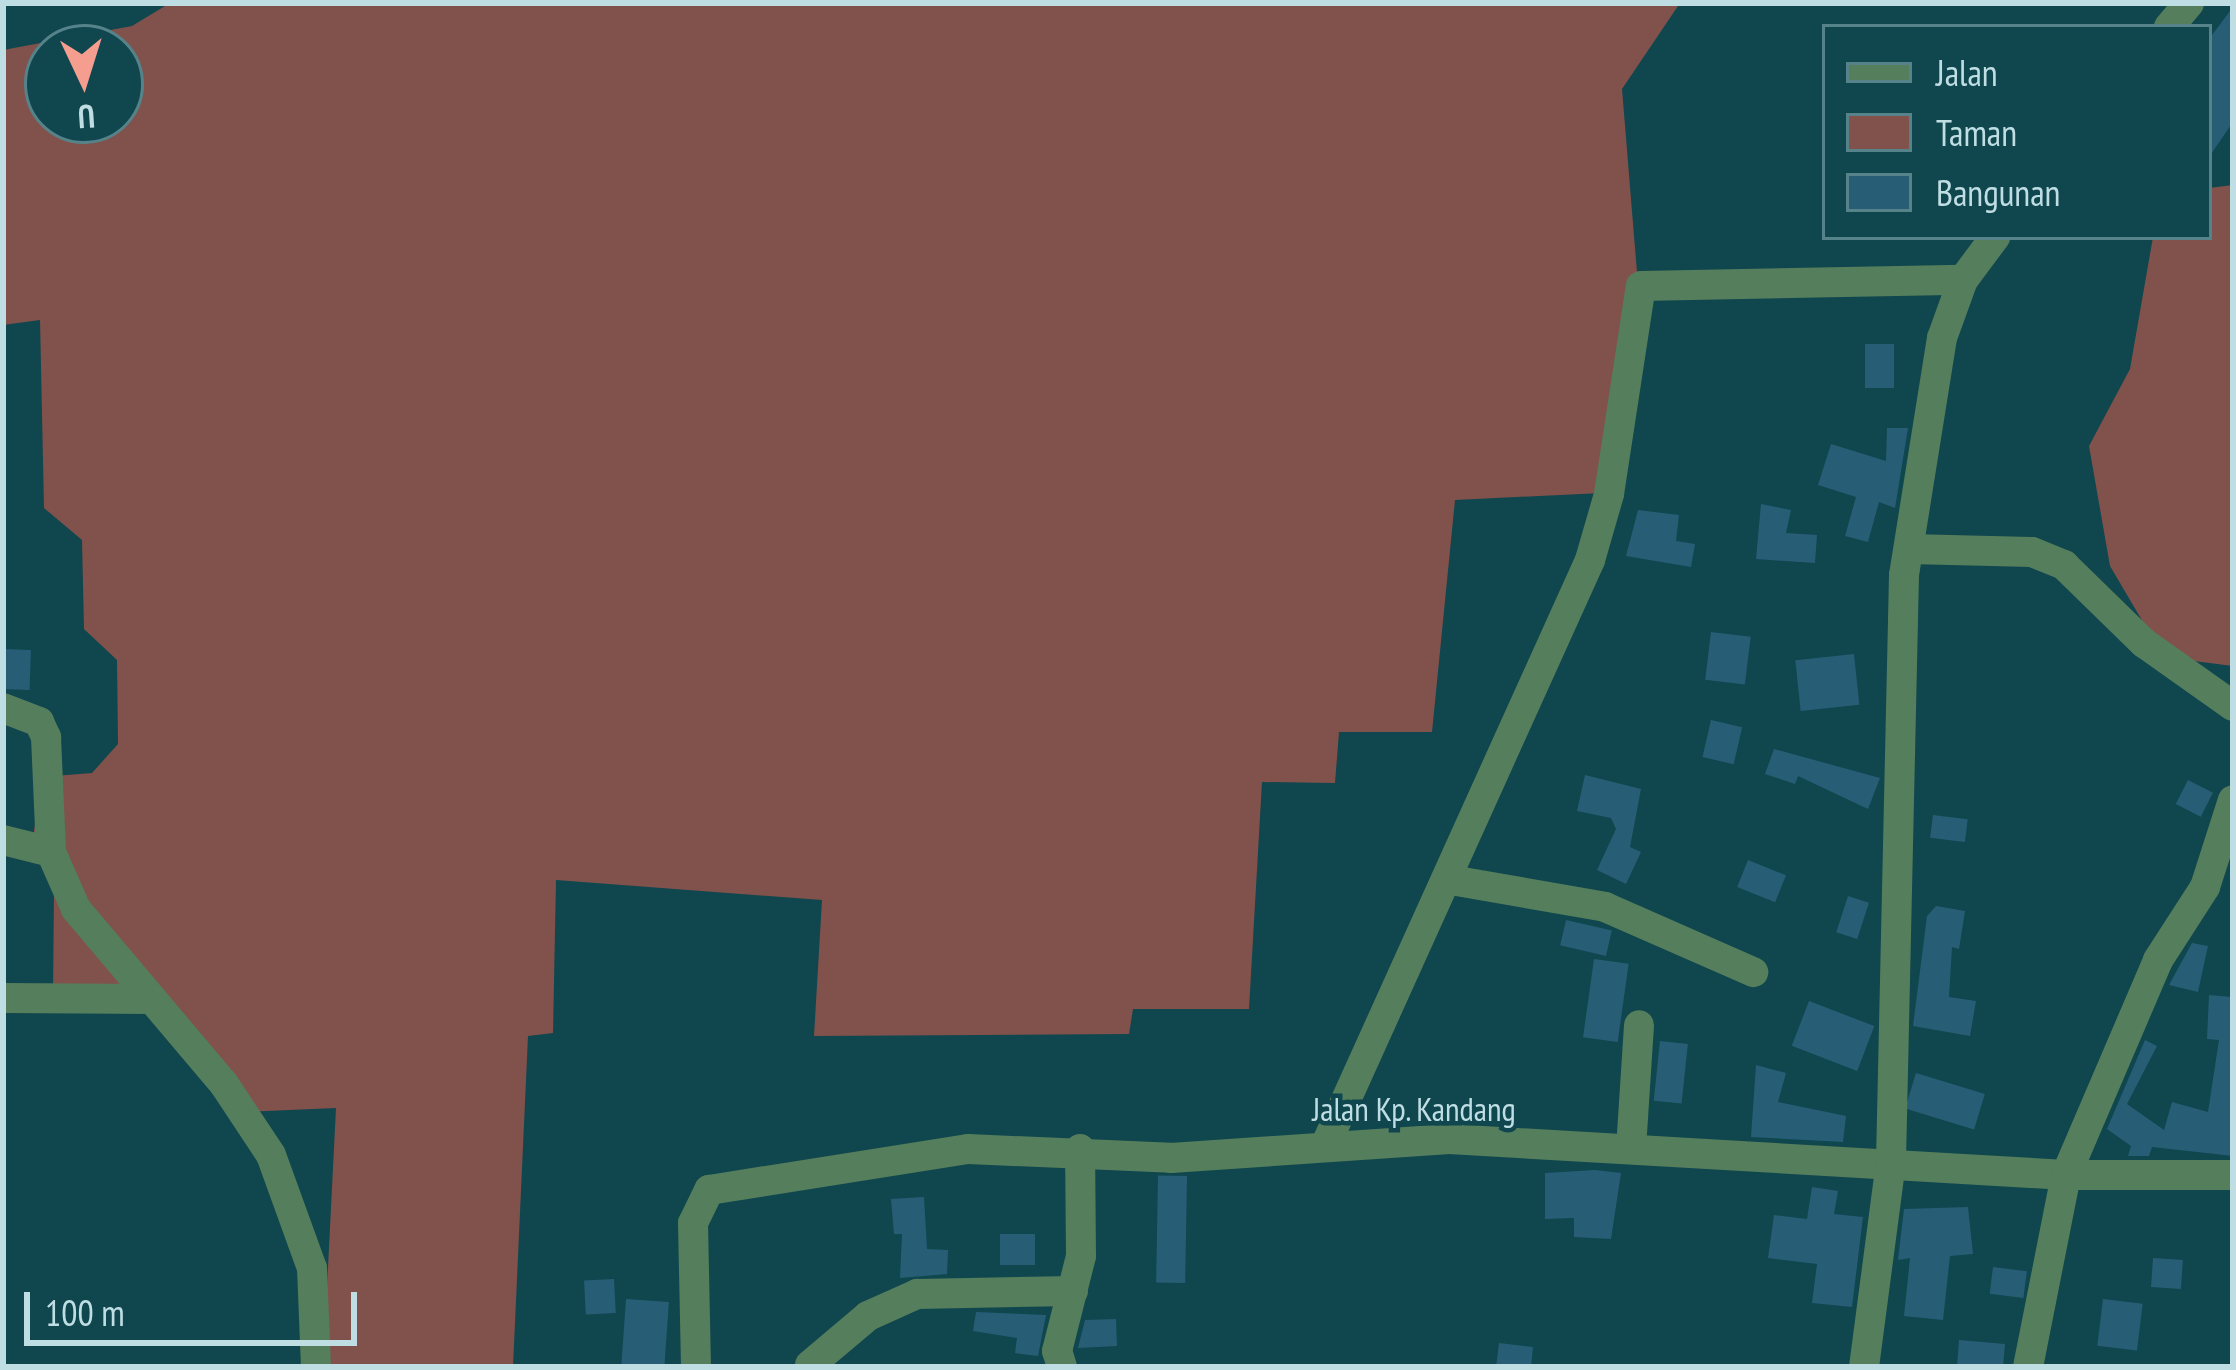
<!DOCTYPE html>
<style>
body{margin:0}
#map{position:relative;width:2236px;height:1370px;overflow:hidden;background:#10464e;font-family:"PT Sans Narrow",sans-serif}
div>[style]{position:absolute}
.green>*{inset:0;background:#80524b}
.building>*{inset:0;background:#275e76;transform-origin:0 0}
.minor>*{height:30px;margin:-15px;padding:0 15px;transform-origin:15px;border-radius:15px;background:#547e5c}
span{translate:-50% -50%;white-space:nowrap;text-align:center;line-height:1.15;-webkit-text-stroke:9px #10464e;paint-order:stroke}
.street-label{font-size:33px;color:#bfdee4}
.frame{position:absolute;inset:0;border:6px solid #bfdee4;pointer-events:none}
.legend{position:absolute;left:1822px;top:24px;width:390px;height:216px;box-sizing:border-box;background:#10464e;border:3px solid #56838a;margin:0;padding:15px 21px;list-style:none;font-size:36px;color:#bfdee4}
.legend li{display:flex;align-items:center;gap:24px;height:60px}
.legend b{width:60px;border:3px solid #56838a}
.north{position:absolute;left:24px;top:24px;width:120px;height:120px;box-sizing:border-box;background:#10464e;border:3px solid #56838a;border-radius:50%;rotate:176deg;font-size:33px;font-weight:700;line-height:48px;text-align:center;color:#bfdee4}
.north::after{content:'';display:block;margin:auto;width:42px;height:54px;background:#f59d8f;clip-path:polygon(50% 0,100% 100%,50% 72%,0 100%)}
.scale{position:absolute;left:24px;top:1292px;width:333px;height:54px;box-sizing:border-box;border:6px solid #bfdee4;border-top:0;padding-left:15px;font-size:36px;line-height:42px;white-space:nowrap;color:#bfdee4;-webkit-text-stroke:9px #10464e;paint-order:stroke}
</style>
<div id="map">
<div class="green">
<i style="clip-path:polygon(evenodd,170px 3px,1680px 3px,1622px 89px,1640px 309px,1602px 493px,1455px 500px,1432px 732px,1339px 732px,1335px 783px,1262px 782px,1249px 1009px,1133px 1009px,1129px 1034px,814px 1036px,822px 900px,556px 880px,553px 1033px,528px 1036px,513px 1367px,323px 1367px,336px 1108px,245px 1112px,148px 1008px,53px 995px,54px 890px,32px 844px,42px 777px,92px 773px,118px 744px,117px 660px,84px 629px,82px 540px,44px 508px,40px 320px,3px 325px,3px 50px,132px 26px,170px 3px,48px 48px,120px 48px,120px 120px,48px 120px,48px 48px)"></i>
<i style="clip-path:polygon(2233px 185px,2233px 666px,2186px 660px,2153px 639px,2110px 566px,2089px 446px,2130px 369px,2153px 237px,2209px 237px,2209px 188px)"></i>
</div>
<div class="building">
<i style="clip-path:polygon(2233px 7px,2233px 122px,2209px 157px,2209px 39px)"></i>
<i style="left:1865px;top:344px;width:29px;height:44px"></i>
<i style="clip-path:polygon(1887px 428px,1908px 428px,1895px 508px,1879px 502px,1868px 542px,1845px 536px,1856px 497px,1818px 485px,1831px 444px,1886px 461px)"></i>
<i style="clip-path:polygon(1761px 504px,1791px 510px,1786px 533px,1817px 535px,1815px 563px,1756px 559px)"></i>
<i style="clip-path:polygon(1638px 510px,1679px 515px,1676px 541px,1695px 544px,1691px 567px,1626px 556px)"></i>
<i style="left:1711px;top:632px;width:40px;height:48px;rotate:7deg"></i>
<i style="left:3px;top:649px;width:28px;height:40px;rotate:2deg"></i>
<i style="left:1854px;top:654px;width:51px;height:59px;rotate:84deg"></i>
<i style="left:1711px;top:720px;width:32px;height:38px;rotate:13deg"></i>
<i style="clip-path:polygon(1774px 749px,1880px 778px,1868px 809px,1798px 776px,1795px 784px,1765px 774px)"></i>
<i style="clip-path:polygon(1585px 775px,1641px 789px,1630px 847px,1641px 852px,1626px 884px,1597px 870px,1616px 829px,1611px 818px,1577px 811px)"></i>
<i style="left:2188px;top:780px;width:28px;height:27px;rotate:27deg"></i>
<i style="left:1933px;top:815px;width:35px;height:23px;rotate:7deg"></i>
<i style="left:1748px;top:860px;width:41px;height:29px;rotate:22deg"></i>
<i style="left:1848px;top:896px;width:22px;height:38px;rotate:18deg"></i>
<i style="clip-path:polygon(1936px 906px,1965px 911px,1959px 949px,1952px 947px,1949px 997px,1976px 1001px,1970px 1036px,1913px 1026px,1927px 916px)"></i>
<i style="left:1566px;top:920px;width:47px;height:26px;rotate:13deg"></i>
<i style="clip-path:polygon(2192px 943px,2208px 946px,2198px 992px,2169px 985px)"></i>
<i style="left:1594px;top:959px;width:35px;height:79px;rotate:8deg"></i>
<i style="clip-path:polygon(2209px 995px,2232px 997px,2233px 1156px,2152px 1147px,2149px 1156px,2128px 1156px,2131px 1146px,2107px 1129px,2145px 1040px,2157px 1046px,2127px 1104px,2164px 1130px,2172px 1102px,2208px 1112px,2219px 1040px,2207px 1039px)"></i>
<i style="left:1809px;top:1001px;width:70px;height:48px;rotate:21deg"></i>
<i style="left:1660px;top:1041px;width:28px;height:60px;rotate:6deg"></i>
<i style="clip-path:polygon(1756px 1065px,1786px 1073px,1778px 1102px,1846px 1116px,1843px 1142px,1751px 1137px)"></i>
<i style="left:1916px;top:1073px;width:72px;height:37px;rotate:17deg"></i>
<i style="clip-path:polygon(1595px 1170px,1621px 1173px,1611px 1239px,1574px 1237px,1574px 1218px,1545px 1219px,1545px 1173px)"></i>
<i style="left:1187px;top:1176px;width:107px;height:29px;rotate:91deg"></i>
<i style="clip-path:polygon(1812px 1187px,1838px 1191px,1834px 1214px,1863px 1217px,1852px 1307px,1812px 1303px,1817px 1264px,1768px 1258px,1774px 1215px,1807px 1219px)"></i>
<i style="clip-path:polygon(924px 1197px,927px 1249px,948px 1250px,947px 1274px,900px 1278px,902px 1234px,894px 1234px,891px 1199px)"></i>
<i style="clip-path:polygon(1968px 1207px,1973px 1254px,1950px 1256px,1943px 1320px,1904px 1316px,1910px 1258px,1898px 1260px,1904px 1209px)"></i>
<i style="left:1035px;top:1234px;width:31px;height:35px;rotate:90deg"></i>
<i style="left:2153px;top:1258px;width:30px;height:29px;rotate:4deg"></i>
<i style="left:1993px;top:1267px;width:34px;height:27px;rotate:7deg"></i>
<i style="left:614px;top:1279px;width:34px;height:30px;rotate:87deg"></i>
<i style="left:626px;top:1299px;width:43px;height:68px;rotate:4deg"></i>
<i style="left:2103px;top:1299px;width:40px;height:47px;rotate:7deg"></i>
<i style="clip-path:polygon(976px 1312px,1046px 1315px,1038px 1356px,1015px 1353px,1017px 1338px,973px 1331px)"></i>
<i style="clip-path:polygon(1116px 1319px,1117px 1346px,1078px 1348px,1085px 1320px)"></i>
<i style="clip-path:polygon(1959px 1340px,2005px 1344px,2003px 1367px,1957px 1367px)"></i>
<i style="clip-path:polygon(1499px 1343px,1533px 1347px,1531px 1367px,1496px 1367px)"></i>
</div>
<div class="minor">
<i style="left:2169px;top:27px;width:31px;rotate:-50deg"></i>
<i style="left:1909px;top:549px;width:123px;rotate:1.4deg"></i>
<i style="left:2032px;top:552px;width:35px;rotate:22deg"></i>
<i style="left:2064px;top:565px;width:112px;rotate:44.3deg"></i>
<i style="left:2144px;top:643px;width:109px;rotate:35.3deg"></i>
<i style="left:3px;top:708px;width:39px;rotate:21deg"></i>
<i style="left:39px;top:722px;width:17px;rotate:65deg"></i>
<i style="left:46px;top:737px;width:115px;rotate:87.5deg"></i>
<i style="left:51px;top:852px;width:62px;rotate:66.3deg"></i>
<i style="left:76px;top:909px;width:229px;rotate:49.8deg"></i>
<i style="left:224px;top:1084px;width:85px;rotate:56.5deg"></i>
<i style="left:271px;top:1155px;width:120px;rotate:70.1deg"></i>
<i style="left:312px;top:1268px;width:99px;rotate:87.7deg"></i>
<i style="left:3px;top:840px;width:49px;rotate:14deg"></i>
<i style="left:1451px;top:880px;width:156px;rotate:9.9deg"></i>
<i style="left:1605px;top:907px;width:162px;rotate:23.7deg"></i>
<i style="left:3px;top:998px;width:149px;rotate:0.4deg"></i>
<i style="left:1327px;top:1142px;width:639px;rotate:-65.68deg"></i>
<i style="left:1590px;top:560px;width:69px;rotate:-73.9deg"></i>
<i style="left:1609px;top:494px;width:210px;rotate:-81.3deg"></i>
<i style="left:1641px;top:286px;width:322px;rotate:-1.1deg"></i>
<i style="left:1631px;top:1149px;width:124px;rotate:-86.3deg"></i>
<i style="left:810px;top:1365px;width:76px;rotate:-40.2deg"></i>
<i style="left:868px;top:1316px;width:54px;rotate:-24.2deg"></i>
<i style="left:917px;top:1294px;width:156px;rotate:-1.1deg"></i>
<i style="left:696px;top:1367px;width:144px;rotate:-91.2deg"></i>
<i style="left:693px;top:1223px;width:37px;rotate:-64deg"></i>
<i style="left:709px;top:1190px;width:262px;rotate:-9deg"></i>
<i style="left:968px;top:1149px;width:203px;rotate:2.5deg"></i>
<i style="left:1171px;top:1158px;width:279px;rotate:-3.9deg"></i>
<i style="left:1449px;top:1139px;width:618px;rotate:3.34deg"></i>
<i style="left:2066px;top:1175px;width:167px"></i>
<i style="left:1062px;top:1367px;width:17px;rotate:-107deg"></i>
<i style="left:1057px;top:1351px;width:98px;rotate:-75.8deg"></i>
<i style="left:1081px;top:1256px;width:107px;rotate:-90.5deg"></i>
<i style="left:1864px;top:1367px;width:208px;rotate:-82.5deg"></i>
<i style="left:1891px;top:1161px;width:586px;rotate:-88.73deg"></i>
<i style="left:1904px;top:575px;width:240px;rotate:-80.9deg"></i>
<i style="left:1942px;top:338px;width:62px;rotate:-70.1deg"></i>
<i style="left:1963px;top:280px;width:54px;rotate:-53.3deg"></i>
<i style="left:2028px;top:1367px;width:196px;rotate:-78.8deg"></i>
<i style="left:2066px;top:1175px;width:234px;rotate:-66.8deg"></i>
<i style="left:2158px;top:960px;width:87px;rotate:-57.2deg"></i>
<i style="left:2205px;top:887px;width:91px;rotate:-72.2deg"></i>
</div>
<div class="street-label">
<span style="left:1414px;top:1109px">Jalan Kp. Kandang</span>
</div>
<div class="frame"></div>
<ul class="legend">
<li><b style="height:15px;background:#547e5c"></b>Jalan</li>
<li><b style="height:33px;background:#80524b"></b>Taman</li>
<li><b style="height:33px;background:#275e76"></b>Bangunan</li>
</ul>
<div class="north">U</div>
<div class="scale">100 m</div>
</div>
